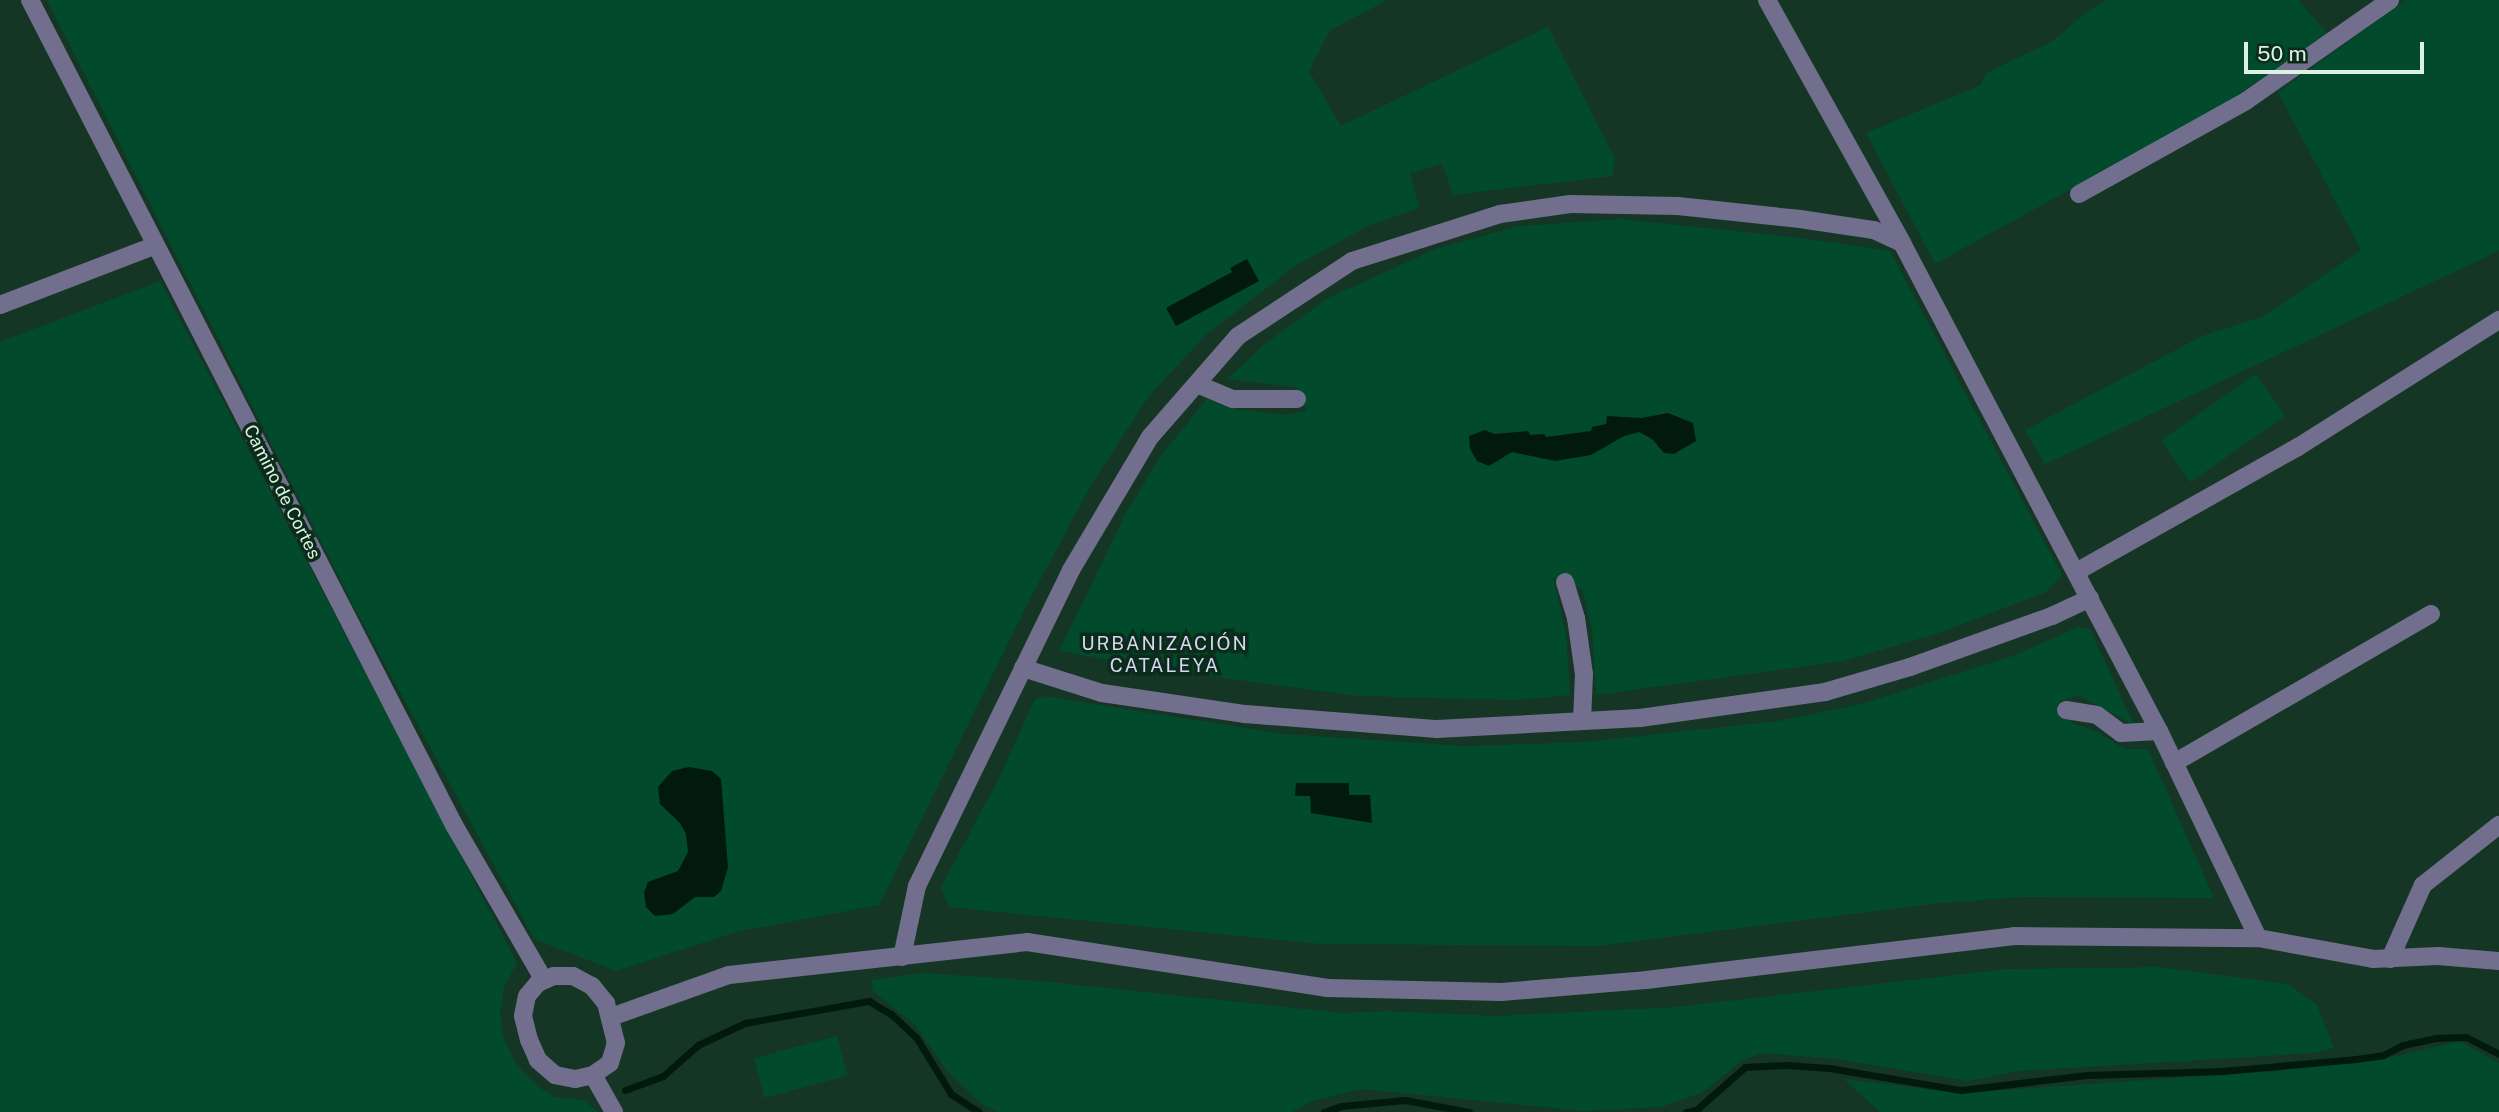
<!DOCTYPE html>
<meta charset="utf-8">
<style>
body{margin:0}
#map{position:relative;width:2499px;height:1112px;overflow:hidden;background:#163625;font-family:"Public Sans",sans-serif}
div>[style]{position:absolute}
.green>*{inset:0;background:#014a2b;transform-origin:0 0}
.water>*{inset:0;background:#021a0d}
.stream>*{height:7px;margin:-3.5px;padding:0 3.5px;transform-origin:3.5px;border-radius:3.5px;background:#021a0d}
.minor>*{height:18px;margin:-9px;padding:0 9px;transform-origin:9px;border-radius:9px;background:#726f8e}
span{translate:-50% -50%;white-space:nowrap;text-align:center;line-height:1.15;-webkit-text-stroke:7px #0b2c1b;paint-order:stroke}
.street-label{font-size:18px;color:#ddf0e4}
.neighbourhood-label{font-size:19px;color:#dad7f5;letter-spacing:2px}
.scale{position:absolute;left:2244px;top:42px;width:180px;height:32px;box-sizing:border-box;border:4px solid #ddf0e4;border-top:0;padding-left:9px;font-size:21px;line-height:24px;white-space:nowrap;color:#ddf0e4;-webkit-text-stroke:5px #0b2c1b;paint-order:stroke}
</style>
<div id="map">
<div class="green">
<i style="clip-path:polygon(47px 0,1388px 0,1330px 30px,1309px 71px,1341px 126px,1548px 27px,1615px 159px,1612px 176px,1453px 195px,1442px 164px,1410px 173px,1419px 208px,1368px 226px,1295px 266px,1206px 335px,1149px 396px,1091px 485px,1031px 597px,879px 905px,736px 932px,616px 971px,534px 939px,353px 605px)"></i>
<i style="clip-path:polygon(2107px 0,2298px 0,2329px 35px,2221px 106px,1935px 264px,1866px 133px,1981px 85px,1986px 73px,2053px 41px,2089px 10px)"></i>
<i style="clip-path:polygon(2406px 0,2499px 0,2499px 251px,2045px 464px,2025px 430px,2202px 336px,2264px 316px,2361px 250px,2278px 92px)"></i>
<i style="clip-path:polygon(1621px 219px,1793px 237px,1890px 251px,2062px 575px,2046px 592px,1942px 632px,1843px 661px,1596px 695px,1592px 630px,1582px 589px,1553px 577px,1566px 633px,1570px 695px,1515px 700px,1358px 696px,1172px 671px,1059px 651px,1125px 515px,1160px 457px,1207px 399px,1228px 408px,1286px 415px,1307px 411px,1295px 387px,1227px 379px,1266px 343px,1328px 298px,1436px 249px,1519px 226px)"></i>
<i style="clip-path:polygon(160px 281px,517px 963px,504px 987px,500px 1014px,503px 1036px,516px 1064px,536px 1085px,554px 1097px,584px 1100px,598px 1112px,0 1112px,0 342px)"></i>
<i style="left:2256px;top:374px;width:51px;height:116px;rotate:55deg"></i>
<i style="clip-path:polygon(2078px 627px,2090px 629px,2134px 725px,2078px 695px,2061px 701px,2072px 723px,2096px 731px,2124px 749px,2148px 749px,2214px 898px,2019px 897px,1932px 904px,1598px 946px,1321px 944px,948px 907px,941px 887px,998px 780px,1035px 699px,1044px 696px,1283px 734px,1464px 746px,1585px 742px,1778px 721px,1861px 704px,2016px 655px)"></i>
<i style="clip-path:polygon(2157px 967px,2288px 984px,2317px 1005px,2334px 1048px,2315px 1053px,2019px 1071px,1967px 1081px,1837px 1059px,1761px 1053px,1743px 1060px,1703px 1092px,1661px 1107px,1585px 1111px,1361px 1089px,1310px 1102px,1292px 1112px,999px 1112px,982px 1104px,948px 1072px,915px 1025px,873px 991px,871px 980px,923px 973px,1041px 981px,1342px 1013px,1387px 1011px,1496px 1016px,1676px 1007px,2008px 969px)"></i>
<i style="left:837px;top:1036px;width:41px;height:86px;rotate:75deg"></i>
<i style="clip-path:polygon(2459px 1041px,2499px 1063px,2499px 1112px,1880px 1112px,1844px 1079px,1961px 1093px,2278px 1071px,2393px 1057px)"></i>
</div>
<div class="water">
<i style="clip-path:polygon(1247px 259px,1259px 281px,1176px 326px,1166px 308px,1232px 272px,1230px 268px)"></i>
<i style="clip-path:polygon(1668px 413px,1693px 423px,1696px 441px,1674px 454px,1664px 453px,1652px 439px,1639px 432px,1624px 436px,1591px 455px,1555px 461px,1512px 452px,1489px 466px,1477px 461px,1470px 449px,1469px 436px,1485px 430px,1494px 434px,1528px 431px,1530px 435px,1544px 434px,1546px 437px,1591px 431px,1592px 427px,1606px 424px,1607px 416px,1641px 418px)"></i>
<i style="clip-path:polygon(689px 767px,712px 771px,721px 779px,728px 867px,721px 891px,714px 897px,695px 897px,673px 914px,655px 916px,646px 907px,644px 893px,648px 882px,678px 871px,688px 852px,686px 834px,680px 823px,660px 804px,658px 787px,672px 771px)"></i>
<i style="clip-path:polygon(1296px 783px,1349px 783px,1349px 795px,1370px 795px,1372px 823px,1311px 813px,1310px 796px,1295px 796px)"></i>
</div>
<div class="stream">
<i style="left:625px;top:1090px;width:40px;rotate:-20.2deg"></i>
<i style="left:663px;top:1076px;width:47px;rotate:-41.5deg"></i>
<i style="left:698px;top:1045px;width:52px;rotate:-25.1deg"></i>
<i style="left:745px;top:1023px;width:126px;rotate:-10.1deg"></i>
<i style="left:869px;top:1001px;width:26px;rotate:31deg"></i>
<i style="left:891px;top:1014px;width:34px;rotate:43deg"></i>
<i style="left:916px;top:1037px;width:67px;rotate:58.4deg"></i>
<i style="left:951px;top:1094px;width:33px;rotate:33deg"></i>
<i style="left:1324px;top:1112px;width:18px;rotate:-19deg"></i>
<i style="left:1341px;top:1106px;width:64px;rotate:-5.4deg"></i>
<i style="left:1405px;top:1100px;width:65px;rotate:10.6deg"></i>
<i style="left:1686px;top:1112px;width:10px;rotate:-11deg"></i>
<i style="left:1696px;top:1110px;width:65px;rotate:-41.3deg"></i>
<i style="left:1745px;top:1067px;width:41px;rotate:-2.8deg"></i>
<i style="left:1786px;top:1065px;width:43px;rotate:4deg"></i>
<i style="left:1829px;top:1068px;width:134px;rotate:9.5deg"></i>
<i style="left:1961px;top:1090px;width:127px;rotate:-6.8deg"></i>
<i style="left:2087px;top:1075px;width:135px;rotate:-1.7deg"></i>
<i style="left:2222px;top:1071px;width:135px;rotate:-5.1deg"></i>
<i style="left:2356px;top:1059px;width:27px;rotate:-8deg"></i>
<i style="left:2383px;top:1055px;width:22px;rotate:-27deg"></i>
<i style="left:2403px;top:1045px;width:34px;rotate:-12deg"></i>
<i style="left:2436px;top:1038px;width:30px;rotate:-2deg"></i>
<i style="left:2466px;top:1037px;width:37px;rotate:27deg"></i>
</div>
<div class="minor">
<i style="left:30px;top:0;width:928px;rotate:62.8deg"></i>
<i style="left:454px;top:825px;width:179px;rotate:59.9deg"></i>
<i style="left:1767px;top:0;width:278px;rotate:60.9deg"></i>
<i style="left:2079px;top:194px;width:191px;rotate:-29.1deg"></i>
<i style="left:2246px;top:101px;width:176px;rotate:-35deg"></i>
<i style="left:0;top:305px;width:165px;rotate:-21deg"></i>
<i style="left:1197px;top:384px;width:39px;rotate:23deg"></i>
<i style="left:1233px;top:399px;width:64px"></i>
<i style="left:2076px;top:572px;width:255px;rotate:-29.4deg"></i>
<i style="left:2298px;top:447px;width:238px;rotate:-32.3deg"></i>
<i style="left:1565px;top:582px;width:38px;rotate:73deg"></i>
<i style="left:1576px;top:618px;width:57px;rotate:81.9deg"></i>
<i style="left:1584px;top:674px;width:47px;rotate:92.4deg"></i>
<i style="left:1023px;top:668px;width:83px;rotate:17.6deg"></i>
<i style="left:1102px;top:693px;width:145px;rotate:8.4deg"></i>
<i style="left:1245px;top:714px;width:193px;rotate:4.5deg"></i>
<i style="left:1437px;top:729px;width:203px;rotate:-3.1deg"></i>
<i style="left:1640px;top:718px;width:187px;rotate:-8deg"></i>
<i style="left:1825px;top:692px;width:89px;rotate:-16.4deg"></i>
<i style="left:1910px;top:667px;width:151px;rotate:-19.8deg"></i>
<i style="left:2052px;top:616px;width:42px;rotate:-25.3deg"></i>
<i style="left:2066px;top:710px;width:31px;rotate:9deg"></i>
<i style="left:2097px;top:715px;width:30px;rotate:37deg"></i>
<i style="left:2121px;top:733px;width:38px;rotate:-3deg"></i>
<i style="left:2174px;top:763px;width:297px;rotate:-30.1deg"></i>
<i style="left:902px;top:957px;width:73px;rotate:-78.1deg"></i>
<i style="left:917px;top:886px;width:352px;rotate:-64deg"></i>
<i style="left:1071px;top:570px;width:155px;rotate:-59.3deg"></i>
<i style="left:1150px;top:437px;width:134px;rotate:-48.9deg"></i>
<i style="left:1238px;top:336px;width:136px;rotate:-33.3deg"></i>
<i style="left:1352px;top:261px;width:155px;rotate:-17.6deg"></i>
<i style="left:1500px;top:214px;width:71px;rotate:-8.1deg"></i>
<i style="left:1570px;top:204px;width:108px;rotate:1.1deg"></i>
<i style="left:1678px;top:206px;width:123px;rotate:6.1deg"></i>
<i style="left:1800px;top:219px;width:75px;rotate:8.5deg"></i>
<i style="left:1874px;top:230px;width:31px;rotate:25deg"></i>
<i style="left:1902px;top:243px;width:552px;rotate:62.23deg"></i>
<i style="left:2159px;top:731px;width:229px;rotate:64.4deg"></i>
<i style="left:2390px;top:959px;width:81px;rotate:-66deg"></i>
<i style="left:2423px;top:885px;width:97px;rotate:-38.3deg"></i>
<i style="left:554px;top:976px;width:19px"></i>
<i style="left:573px;top:976px;width:21px;rotate:28deg"></i>
<i style="left:592px;top:986px;width:22px;rotate:51deg"></i>
<i style="left:606px;top:1003px;width:41px;rotate:76deg"></i>
<i style="left:616px;top:1043px;width:21px;rotate:107deg"></i>
<i style="left:610px;top:1063px;width:21px;rotate:145deg"></i>
<i style="left:593px;top:1075px;width:18px;rotate:167deg"></i>
<i style="left:575px;top:1079px;width:20px;rotate:-169deg"></i>
<i style="left:555px;top:1075px;width:23px;rotate:-139deg"></i>
<i style="left:538px;top:1060px;width:22px;rotate:-114deg"></i>
<i style="left:529px;top:1040px;width:25px;rotate:-104deg"></i>
<i style="left:523px;top:1016px;width:20px;rotate:-79deg"></i>
<i style="left:527px;top:996px;width:17px;rotate:-50deg"></i>
<i style="left:538px;top:983px;width:17px;rotate:-24deg"></i>
<i style="left:611px;top:1017px;width:125px;rotate:-19.6deg"></i>
<i style="left:729px;top:975px;width:300px;rotate:-6.3deg"></i>
<i style="left:1027px;top:942px;width:304px;rotate:8.7deg"></i>
<i style="left:1327px;top:988px;width:174px;rotate:1.3deg"></i>
<i style="left:1501px;top:992px;width:145px;rotate:-4.7deg"></i>
<i style="left:1646px;top:980px;width:371px;rotate:-6.8deg"></i>
<i style="left:2014px;top:936px;width:244px;rotate:0.5deg"></i>
<i style="left:2258px;top:938px;width:117px;rotate:10.3deg"></i>
<i style="left:2373px;top:959px;width:65px;rotate:-2.6deg"></i>
<i style="left:2438px;top:956px;width:61px;rotate:4.7deg"></i>
<i style="left:593px;top:1075px;width:43px;rotate:60.4deg"></i>
</div>
<div class="street-label">
<span style="left:282px;top:492px;rotate:63deg">Camino de Cortes</span>
</div>
<div class="neighbourhood-label">
<span style="left:1165px;top:655px">URBANIZACIÓN<br>CATALEYA</span>
</div>
<div class="scale">50 m</div>
</div>
